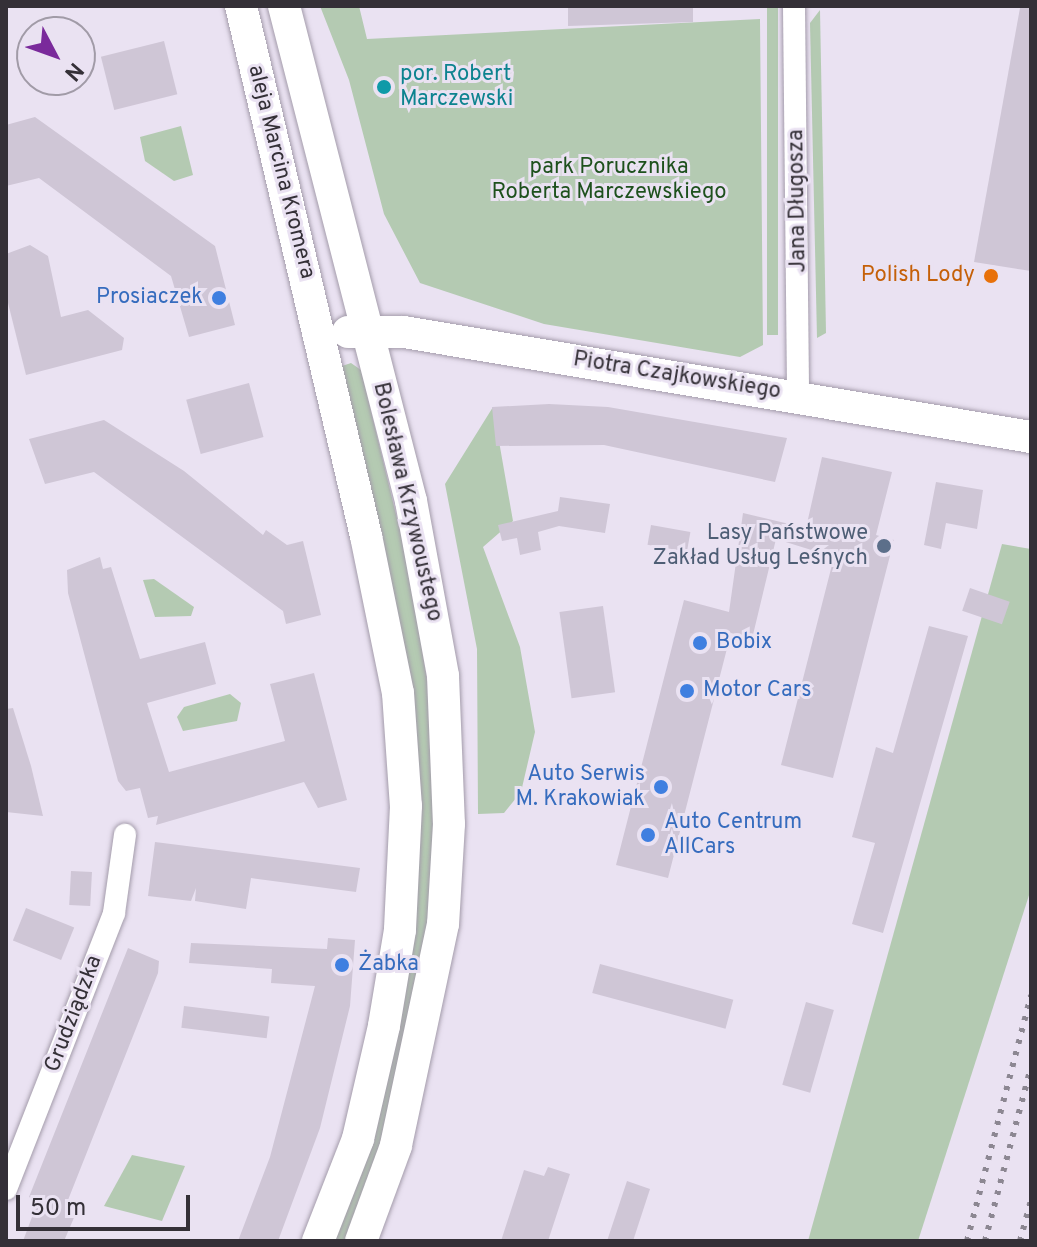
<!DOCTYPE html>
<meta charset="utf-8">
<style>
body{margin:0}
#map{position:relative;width:1037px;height:1247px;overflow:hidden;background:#eae2f2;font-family:Overpass,sans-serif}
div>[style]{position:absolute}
.green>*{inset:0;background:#b4cab2;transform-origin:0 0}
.building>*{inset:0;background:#cfc6d6;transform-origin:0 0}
.roads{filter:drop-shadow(0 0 2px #a49cab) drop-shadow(0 0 2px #a49cab)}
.street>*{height:22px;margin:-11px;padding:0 11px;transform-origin:11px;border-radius:11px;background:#fff}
.secondary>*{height:32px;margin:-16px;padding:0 16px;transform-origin:16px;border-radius:16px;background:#fff}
.rail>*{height:6px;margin-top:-3px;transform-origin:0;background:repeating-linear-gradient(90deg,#8c8792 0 4px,transparent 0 12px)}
.dots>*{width:22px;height:22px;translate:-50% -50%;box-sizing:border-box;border:4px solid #eae2f2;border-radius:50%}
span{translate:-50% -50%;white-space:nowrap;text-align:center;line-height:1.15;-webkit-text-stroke:6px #eae2f2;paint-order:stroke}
.culture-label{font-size:22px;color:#0d838f}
.left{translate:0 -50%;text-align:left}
.park-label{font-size:22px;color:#1e511d}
.street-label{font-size:22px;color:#343037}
.food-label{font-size:22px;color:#c56008}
.right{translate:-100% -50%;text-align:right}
.shop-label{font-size:22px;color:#366cbe}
.service-label{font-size:22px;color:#4e5e75}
.frame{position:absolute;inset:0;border:8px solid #343037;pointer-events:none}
.north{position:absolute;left:16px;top:16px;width:80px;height:80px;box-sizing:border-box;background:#eae2f2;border:2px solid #a19ba7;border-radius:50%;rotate:131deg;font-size:22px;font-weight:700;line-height:32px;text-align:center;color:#343037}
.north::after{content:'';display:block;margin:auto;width:28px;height:36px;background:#7a2a9b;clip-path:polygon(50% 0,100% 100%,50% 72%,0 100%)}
.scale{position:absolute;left:16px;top:1195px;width:174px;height:36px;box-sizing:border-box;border:4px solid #343037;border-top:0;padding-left:10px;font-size:24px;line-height:28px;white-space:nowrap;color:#343037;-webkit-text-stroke:6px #eae2f2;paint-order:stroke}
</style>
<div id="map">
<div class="green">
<i style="clip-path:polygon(320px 6px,359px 6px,367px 39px,760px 19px,763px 345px,740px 357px,544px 324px,420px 283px,384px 214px,349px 80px)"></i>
<i style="left:767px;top:6px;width:11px;height:329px"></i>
<i style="clip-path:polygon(820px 10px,826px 333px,817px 338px,810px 23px)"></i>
<i style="clip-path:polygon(181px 126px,193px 175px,174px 181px,145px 161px,140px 137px)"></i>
<i style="clip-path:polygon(351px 363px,361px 370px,409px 568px,431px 705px,435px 806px,431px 900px,398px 1091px,347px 1241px,332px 1241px,416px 884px,342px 366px)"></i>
<i style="clip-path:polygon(493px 407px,513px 521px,483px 547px,520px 647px,535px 732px,521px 792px,504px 813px,478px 814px,477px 649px,445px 484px)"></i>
<i style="clip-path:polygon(1002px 544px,1031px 549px,1031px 889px,918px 1241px,808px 1241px)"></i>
<i style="clip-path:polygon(154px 579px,194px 607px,191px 616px,155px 617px,143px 580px)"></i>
<i style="clip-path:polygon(230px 694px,241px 703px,237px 721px,183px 731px,177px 717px,184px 707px)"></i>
<i style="clip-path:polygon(132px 1155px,185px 1166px,162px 1221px,104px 1206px)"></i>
</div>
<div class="building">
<i style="clip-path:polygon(568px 6px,693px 6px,693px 22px,568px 26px)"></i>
<i style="clip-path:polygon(1020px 8px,1031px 8px,1031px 271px,974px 262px)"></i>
<i style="left:164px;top:41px;width:55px;height:65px;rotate:76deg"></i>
<i style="clip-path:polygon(35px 117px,215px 246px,235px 325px,189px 337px,171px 276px,39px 178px,6px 186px,6px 125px)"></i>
<i style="clip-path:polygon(30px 245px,48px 256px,61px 317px,88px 310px,124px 338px,122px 350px,26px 375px,6px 295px,6px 254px)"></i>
<i style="left:249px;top:383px;width:56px;height:65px;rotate:75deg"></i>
<i style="clip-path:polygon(549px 404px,608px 407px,787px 438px,775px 482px,604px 445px,496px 446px,492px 407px)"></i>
<i style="clip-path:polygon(104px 420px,184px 471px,263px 535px,266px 530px,287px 545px,303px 541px,321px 615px,286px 624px,283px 611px,94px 472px,45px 484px,29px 439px)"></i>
<i style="clip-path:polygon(822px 457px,892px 472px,876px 535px,894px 540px,833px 778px,781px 765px,834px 557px,776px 539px,752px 639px,731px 633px,668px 878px,616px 865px,684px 600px,729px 612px,743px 513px,806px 528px)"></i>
<i style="clip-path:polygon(936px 482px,983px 490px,977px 529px,946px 523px,941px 549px,924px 545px)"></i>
<i style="clip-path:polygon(560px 497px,610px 504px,605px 533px,559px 526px,538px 532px,541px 550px,520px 555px,517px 538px,502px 541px,498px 525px,558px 511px)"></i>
<i style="left:651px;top:525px;width:40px;height:20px;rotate:10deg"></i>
<i style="clip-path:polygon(100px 557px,103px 569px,111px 567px,140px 659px,205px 642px,216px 684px,147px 703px,169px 772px,285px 741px,270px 684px,314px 673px,347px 800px,318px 808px,304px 782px,156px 825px,158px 816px,148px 818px,140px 788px,126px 791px,118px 781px,68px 593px,67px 570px)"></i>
<i style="left:970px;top:588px;width:42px;height:24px;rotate:19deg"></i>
<i style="left:603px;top:606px;width:87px;height:44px;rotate:82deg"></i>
<i style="clip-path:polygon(929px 626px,968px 636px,883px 933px,852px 924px,875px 843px,852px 837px,876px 747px,893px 753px)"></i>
<i style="clip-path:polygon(13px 708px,31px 766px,43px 816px,6px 812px,6px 709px)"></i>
<i style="clip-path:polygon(155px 842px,360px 868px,356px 892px,251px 878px,246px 909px,195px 901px,196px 888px,191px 901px,148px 896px)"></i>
<i style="left:71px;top:871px;width:21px;height:34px;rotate:3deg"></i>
<i style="left:26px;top:908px;width:52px;height:35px;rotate:22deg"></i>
<i style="clip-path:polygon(328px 938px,355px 940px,350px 1006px,320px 1128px,278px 1241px,238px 1241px,270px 1157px,315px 986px,271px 983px,272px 969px,189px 963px,191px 943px,327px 949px)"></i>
<i style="clip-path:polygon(128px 948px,159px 961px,158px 973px,68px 1200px,66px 1210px,76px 1213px,64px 1241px,23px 1241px,38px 1201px,29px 1197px)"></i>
<i style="left:600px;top:964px;width:138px;height:30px;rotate:15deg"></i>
<i style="left:806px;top:1002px;width:29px;height:86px;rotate:16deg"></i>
<i style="left:184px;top:1006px;width:86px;height:22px;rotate:7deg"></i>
<i style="clip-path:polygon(548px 1167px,570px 1174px,548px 1241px,501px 1241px,524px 1170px,544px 1176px)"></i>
<i style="clip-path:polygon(627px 1181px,650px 1189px,633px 1241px,607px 1241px)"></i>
</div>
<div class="roads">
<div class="street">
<i style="left:794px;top:6px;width:390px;rotate:89.4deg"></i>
<i style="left:6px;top:1189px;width:296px;rotate:-68.6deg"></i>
<i style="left:114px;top:913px;width:79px;rotate:-82deg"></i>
</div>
<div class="secondary">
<i style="left:241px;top:6px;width:545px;rotate:76.73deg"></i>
<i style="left:366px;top:536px;width:160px;rotate:78.5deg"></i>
<i style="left:398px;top:693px;width:113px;rotate:86deg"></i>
<i style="left:406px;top:806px;width:124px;rotate:92.8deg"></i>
<i style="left:400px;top:930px;width:97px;rotate:99.5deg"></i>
<i style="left:384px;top:1026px;width:116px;rotate:103deg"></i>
<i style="left:358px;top:1139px;width:110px;rotate:111.4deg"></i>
<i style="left:284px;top:6px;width:511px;rotate:75.61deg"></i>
<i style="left:411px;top:501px;width:178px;rotate:79.6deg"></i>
<i style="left:443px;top:676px;width:148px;rotate:87.7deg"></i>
<i style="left:449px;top:824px;width:100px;rotate:93.4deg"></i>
<i style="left:443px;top:924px;width:227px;rotate:102deg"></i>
<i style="left:396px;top:1146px;width:101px;rotate:110.2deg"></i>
<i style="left:348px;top:332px;width:56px"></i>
<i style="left:404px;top:332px;width:636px;rotate:9.51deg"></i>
</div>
</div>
<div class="rail">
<i style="left:967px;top:1241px;width:254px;rotate:-75.4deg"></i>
<i style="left:985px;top:1241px;width:180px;rotate:-75.2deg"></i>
<i style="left:1020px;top:1241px;width:42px;rotate:-75deg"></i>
</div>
<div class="dots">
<i style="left:384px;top:87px;background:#0f9aa8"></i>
<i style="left:991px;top:276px;background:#e8710a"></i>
<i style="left:219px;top:298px;background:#3f7fe0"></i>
<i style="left:884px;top:546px;background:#5c6f8a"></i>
<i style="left:700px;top:643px;background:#3f7fe0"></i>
<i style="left:687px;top:691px;background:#3f7fe0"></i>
<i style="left:661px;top:787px;background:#3f7fe0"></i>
<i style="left:648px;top:835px;background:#3f7fe0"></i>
<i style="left:342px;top:965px;background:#3f7fe0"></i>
</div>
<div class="culture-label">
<span class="left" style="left:400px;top:87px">por. Robert<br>Marczewski</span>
</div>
<div class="park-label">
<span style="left:609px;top:180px">park Porucznika<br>Roberta Marczewskiego</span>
</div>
<div class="street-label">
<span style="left:281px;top:172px;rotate:76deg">aleja Marcina Kromera</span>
<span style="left:798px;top:201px;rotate:-91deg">Jana Długosza</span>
<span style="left:677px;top:376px;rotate:9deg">Piotra Czajkowskiego</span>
<span style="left:407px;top:502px;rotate:77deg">Bolesława Krzywoustego</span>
<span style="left:74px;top:1014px;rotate:-69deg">Grudziądzka</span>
</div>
<div class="food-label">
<span class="right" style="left:975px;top:276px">Polish Lody</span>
</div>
<div class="shop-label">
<span class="right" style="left:203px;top:298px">Prosiaczek</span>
<span class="left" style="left:716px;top:643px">Bobix</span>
<span class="left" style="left:703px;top:691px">Motor Cars</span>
<span class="right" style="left:645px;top:787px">Auto Serwis<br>M. Krakowiak</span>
<span class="left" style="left:664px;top:835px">Auto Centrum<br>AllCars</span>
<span class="left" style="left:358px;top:965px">Żabka</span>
</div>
<div class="service-label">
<span class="right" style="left:868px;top:546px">Lasy Państwowe<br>Zakład Usług Leśnych</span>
</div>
<div class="frame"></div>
<div class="north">N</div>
<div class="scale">50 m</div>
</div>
